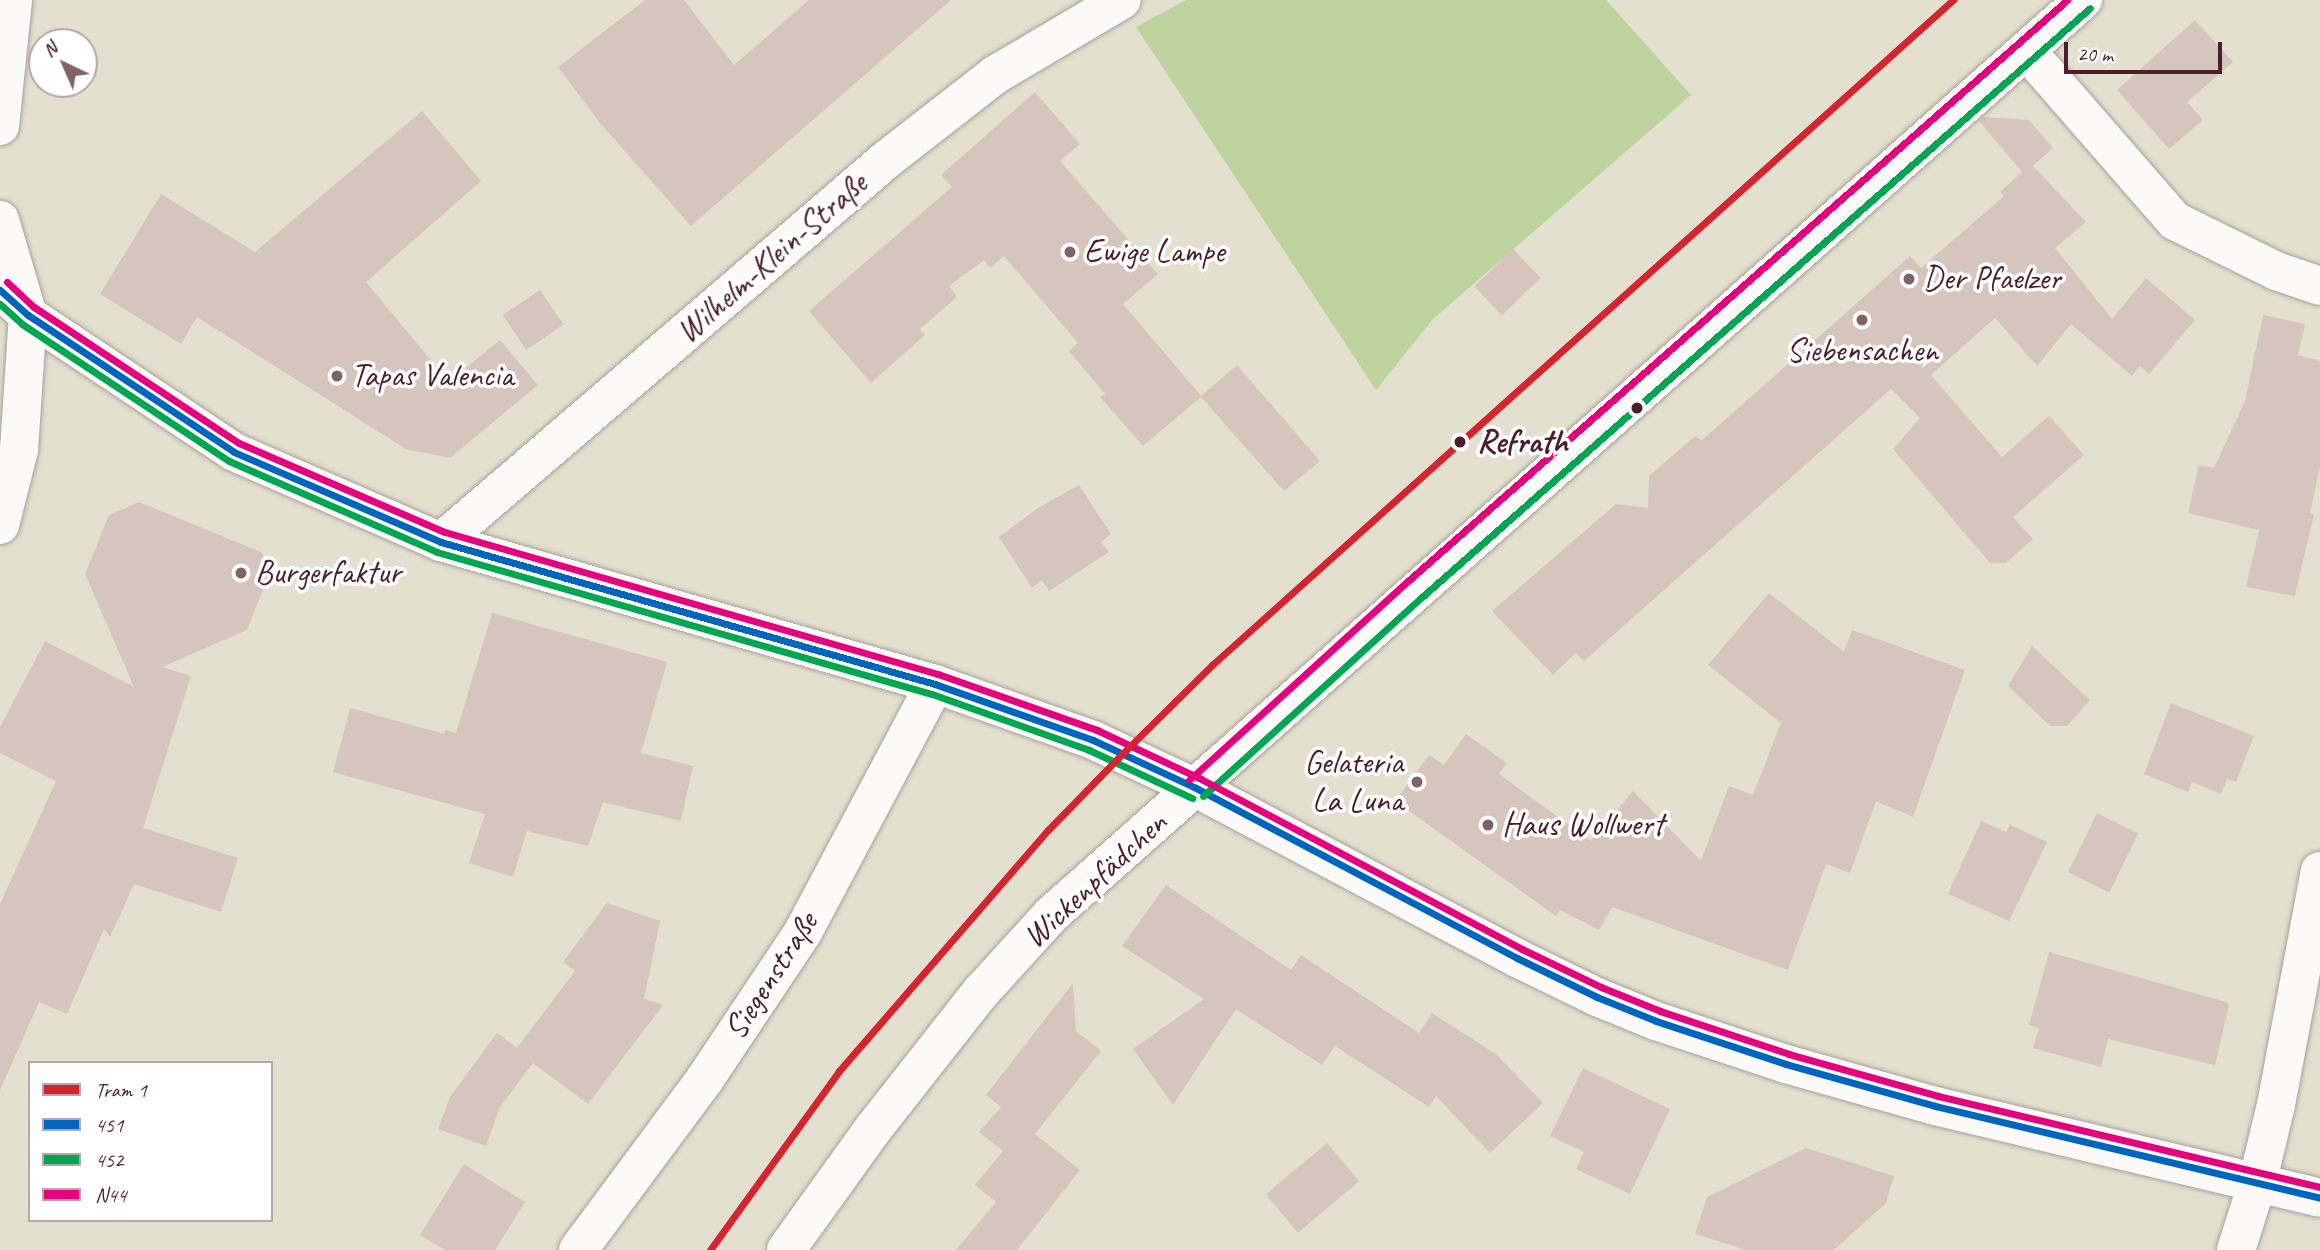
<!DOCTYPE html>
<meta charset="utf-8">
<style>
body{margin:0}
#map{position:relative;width:2320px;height:1250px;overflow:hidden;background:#e4e0cf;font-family:Caveat,sans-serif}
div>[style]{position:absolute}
.green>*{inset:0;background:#bdd49f}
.building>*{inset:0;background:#d6c5bd;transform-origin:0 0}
.roads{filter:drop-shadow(0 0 2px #a9a199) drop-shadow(0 0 2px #a9a199)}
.street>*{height:38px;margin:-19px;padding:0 19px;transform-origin:19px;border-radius:19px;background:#fbfaf8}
.secondary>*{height:38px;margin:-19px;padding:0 19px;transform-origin:19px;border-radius:19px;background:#fbfaf8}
.bus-1>*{height:7px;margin:-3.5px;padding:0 3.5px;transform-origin:3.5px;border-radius:3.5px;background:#0065bd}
.bus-2>*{height:7px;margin:-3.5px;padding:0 3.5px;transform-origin:3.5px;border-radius:3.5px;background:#00a651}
.bus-3>*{height:7px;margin:-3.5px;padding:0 3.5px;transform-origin:3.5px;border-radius:3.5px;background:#e5007d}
.tram-1>*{height:7px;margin:-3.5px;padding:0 3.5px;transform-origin:3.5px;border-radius:3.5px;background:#d52330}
.dots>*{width:19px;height:19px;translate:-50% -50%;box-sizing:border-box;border:4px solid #fff;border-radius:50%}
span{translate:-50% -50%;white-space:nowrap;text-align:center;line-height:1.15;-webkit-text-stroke:7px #fff;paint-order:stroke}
.poi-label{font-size:33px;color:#4a1f2b}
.left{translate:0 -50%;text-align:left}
.right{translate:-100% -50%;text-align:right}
.street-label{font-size:33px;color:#4a1f2b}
.stop-label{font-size:33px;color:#4a1f2b;font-weight:700}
.legend{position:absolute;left:28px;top:1061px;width:245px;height:161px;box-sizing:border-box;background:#fff;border:2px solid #b7a5aa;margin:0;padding:9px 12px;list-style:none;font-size:21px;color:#4a1f2b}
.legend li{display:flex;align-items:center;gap:14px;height:35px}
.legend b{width:35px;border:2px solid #b7a5aa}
.north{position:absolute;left:28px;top:28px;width:70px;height:70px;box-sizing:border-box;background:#fff;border:2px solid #b7a5aa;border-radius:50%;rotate:316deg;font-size:19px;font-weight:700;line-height:28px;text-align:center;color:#4a1f2b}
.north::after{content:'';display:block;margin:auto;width:24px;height:32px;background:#806364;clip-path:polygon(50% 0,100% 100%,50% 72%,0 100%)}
.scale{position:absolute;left:2064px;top:42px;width:158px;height:32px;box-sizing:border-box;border:4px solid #4a1f2b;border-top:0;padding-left:9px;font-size:21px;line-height:24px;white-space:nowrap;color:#4a1f2b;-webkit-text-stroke:5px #fff;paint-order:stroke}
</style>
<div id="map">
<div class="green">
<i style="clip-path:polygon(1186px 0,1606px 0,1691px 95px,1433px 319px,1376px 390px,1136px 27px)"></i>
</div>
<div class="building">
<i style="clip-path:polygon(645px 0,684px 0,734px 65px,809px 0,951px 0,691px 226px,600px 123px,558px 67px)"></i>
<i style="clip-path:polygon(2195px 20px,2233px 62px,2187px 102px,2203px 120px,2169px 149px,2117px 90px)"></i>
<i style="clip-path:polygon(1035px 92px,1080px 144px,1060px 161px,1158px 274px,1123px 304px,1201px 396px,1237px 365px,1320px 461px,1284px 491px,1201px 397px,1143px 446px,1100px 397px,1105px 394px,1069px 351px,1078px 343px,1004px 256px,990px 268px,984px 260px,949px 286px,957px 297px,920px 329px,925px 335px,871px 383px,809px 311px,952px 187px,941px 175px)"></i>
<i style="clip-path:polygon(422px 111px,481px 181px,366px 282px,449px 382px,500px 340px,538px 385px,450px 458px,406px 449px,197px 317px,181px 344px,100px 294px,161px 194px,255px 252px)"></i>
<i style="clip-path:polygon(1984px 117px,2029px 120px,2053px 148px,2033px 166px,2086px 222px,2055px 248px,2112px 319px,2146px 278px,2195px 320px,2149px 374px,2140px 366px,2132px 376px,2071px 324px,2037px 366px,1995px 318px,1931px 375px,2002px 457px,2049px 416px,2084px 455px,2013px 517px,2033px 539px,2006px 563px,1990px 563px,1893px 449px,1920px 418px,1891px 389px,1584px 661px,1576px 653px,1553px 675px,1492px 611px,1616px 504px,1648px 508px,1649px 476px,1695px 436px,1702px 440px,1910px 256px,1921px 268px,2004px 196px,2000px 192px,2022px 172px,1979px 121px)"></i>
<i style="left:1513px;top:249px;width:40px;height:54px;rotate:46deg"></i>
<i style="left:540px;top:290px;width:42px;height:45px;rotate:56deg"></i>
<i style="clip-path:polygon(2263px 315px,2305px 324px,2298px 355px,2320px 361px,2320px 466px,2310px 513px,2314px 514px,2295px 596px,2246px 587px,2259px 530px,2188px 513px,2199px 465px,2214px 468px,2245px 401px)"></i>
<i style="clip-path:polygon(1079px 485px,1111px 534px,1101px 542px,1109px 552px,1049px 591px,1042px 580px,1032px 588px,999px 537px,1038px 508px)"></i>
<i style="clip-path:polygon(139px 502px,261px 552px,270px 572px,247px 630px,162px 667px,191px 676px,143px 828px,238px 858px,221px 912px,134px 884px,110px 937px,104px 929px,67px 1014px,39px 1002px,0 1090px,0 904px,56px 781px,0 753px,0 727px,45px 641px,134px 687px,85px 574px,109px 515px)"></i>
<i style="clip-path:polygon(1769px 593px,1844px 652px,1852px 630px,1965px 670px,1913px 817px,1876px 801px,1850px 873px,1826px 864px,1788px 970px,1612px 907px,1599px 930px,1560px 910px,1556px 916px,1395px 801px,1429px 755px,1444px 765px,1466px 734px,1507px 763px,1499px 774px,1591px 841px,1633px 791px,1701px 861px,1729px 786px,1753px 795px,1781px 723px,1708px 665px)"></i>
<i style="clip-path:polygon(492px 613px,667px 662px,641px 753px,693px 766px,681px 821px,603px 802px,588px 846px,527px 831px,513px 877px,469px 863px,485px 814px,333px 772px,350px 708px,444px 734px,445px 730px,456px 733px)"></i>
<i style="clip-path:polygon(2032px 646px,2090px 700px,2067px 726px,2050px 726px,2008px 686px)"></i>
<i style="clip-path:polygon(2171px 703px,2254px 736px,2236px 782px,2227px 779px,2221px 794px,2192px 782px,2188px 792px,2144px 774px)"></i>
<i style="left:2097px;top:813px;width:46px;height:66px;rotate:26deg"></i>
<i style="clip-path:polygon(1981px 821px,2006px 832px,2010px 825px,2047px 842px,2009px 921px,1948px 894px)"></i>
<i style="clip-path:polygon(1166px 885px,1291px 970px,1301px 955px,1419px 1033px,1432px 1013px,1496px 1054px,1543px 1103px,1490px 1153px,1436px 1096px,1429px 1107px,1335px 1046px,1322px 1065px,1236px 1009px,1173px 1105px,1133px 1049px,1204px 999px,1122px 946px)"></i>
<i style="clip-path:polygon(607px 903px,660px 921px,644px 999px,663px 1005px,588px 1104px,533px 1063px,500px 1107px,486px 1146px,438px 1129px,450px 1097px,497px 1033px,517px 1048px,575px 971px,563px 962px)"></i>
<i style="clip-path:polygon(2049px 952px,2226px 1002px,2229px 1004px,2215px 1065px,2108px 1039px,2101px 1067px,2033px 1048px,2039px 1028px,2029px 1025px)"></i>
<i style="clip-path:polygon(1073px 983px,1076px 1031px,1101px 1051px,1035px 1134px,1080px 1170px,1017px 1250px,956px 1250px,996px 1202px,975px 1185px,1003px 1151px,979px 1132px,1001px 1107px,986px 1095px)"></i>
<i style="clip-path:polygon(1583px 1068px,1670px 1109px,1630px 1194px,1576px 1169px,1584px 1152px,1550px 1136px)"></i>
<i style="left:1327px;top:1143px;width:50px;height:80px;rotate:50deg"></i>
<i style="clip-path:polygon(1806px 1148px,1894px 1176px,1886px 1203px,1834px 1250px,1746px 1250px,1695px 1234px,1707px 1197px)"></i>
<i style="clip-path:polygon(464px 1164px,525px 1202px,495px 1250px,445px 1250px,420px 1235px)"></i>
</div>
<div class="roads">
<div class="street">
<i style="left:2027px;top:51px;width:225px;rotate:49deg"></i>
<i style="left:2175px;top:221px;width:113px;rotate:26.3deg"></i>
<i style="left:2276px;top:271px;width:46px;rotate:18.8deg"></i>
<i style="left:0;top:126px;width:127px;rotate:-84.1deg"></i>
<i style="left:0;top:220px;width:99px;rotate:73.6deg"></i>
<i style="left:441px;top:542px;width:588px;rotate:-40.65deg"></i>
<i style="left:887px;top:159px;width:137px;rotate:-37.9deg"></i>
<i style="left:995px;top:75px;width:147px;rotate:-30.6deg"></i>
<i style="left:578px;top:1250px;width:213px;rotate:-53.4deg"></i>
<i style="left:705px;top:1079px;width:177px;rotate:-56.3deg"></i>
<i style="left:803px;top:932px;width:281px;rotate:-62deg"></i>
<i style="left:786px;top:1250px;width:149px;rotate:-54.3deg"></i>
<i style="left:873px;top:1129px;width:174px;rotate:-51.8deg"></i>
<i style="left:981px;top:992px;width:105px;rotate:-47.7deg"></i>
<i style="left:1052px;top:914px;width:1378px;rotate:-41.56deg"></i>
<i style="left:2236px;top:1250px;width:69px;rotate:-72.3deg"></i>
<i style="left:2257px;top:1184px;width:81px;rotate:-76.5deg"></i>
<i style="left:2276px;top:1105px;width:238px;rotate:-79.4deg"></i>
</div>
<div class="secondary">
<i style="left:0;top:290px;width:38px;rotate:42deg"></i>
<i style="left:28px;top:315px;width:247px;rotate:33.6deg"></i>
<i style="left:234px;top:452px;width:226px;rotate:23.5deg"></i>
<i style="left:441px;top:542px;width:514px;rotate:16.04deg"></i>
<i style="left:935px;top:684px;width:168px;rotate:19.5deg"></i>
<i style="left:1093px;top:740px;width:114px;rotate:25deg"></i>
<i style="left:1196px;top:788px;width:363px;rotate:27.9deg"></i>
<i style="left:1517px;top:958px;width:89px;rotate:26deg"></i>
<i style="left:1597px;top:997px;width:64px;rotate:22.1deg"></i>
<i style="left:1656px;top:1021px;width:137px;rotate:18.3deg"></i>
<i style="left:1786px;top:1064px;width:155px;rotate:15.7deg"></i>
<i style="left:1935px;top:1106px;width:396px;rotate:13.4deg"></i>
<i style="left:0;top:525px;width:77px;rotate:-75.8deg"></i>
<i style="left:19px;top:450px;width:135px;rotate:-86.2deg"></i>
</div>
</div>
<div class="bus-1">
<i style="left:0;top:290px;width:38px;rotate:42deg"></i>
<i style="left:28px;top:315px;width:247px;rotate:33.6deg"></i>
<i style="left:234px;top:452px;width:226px;rotate:23.5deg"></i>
<i style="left:441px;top:542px;width:514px;rotate:16.04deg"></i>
<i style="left:935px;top:684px;width:168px;rotate:19.5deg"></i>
<i style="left:1093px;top:740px;width:114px;rotate:25deg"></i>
<i style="left:1196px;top:788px;width:363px;rotate:27.9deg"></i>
<i style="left:1517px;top:958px;width:89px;rotate:26deg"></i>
<i style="left:1597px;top:997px;width:64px;rotate:22.1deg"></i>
<i style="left:1656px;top:1021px;width:137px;rotate:18.3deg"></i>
<i style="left:1786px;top:1064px;width:155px;rotate:15.7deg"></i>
<i style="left:1935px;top:1106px;width:396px;rotate:13.4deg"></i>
</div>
<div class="bus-2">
<i style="left:0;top:304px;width:30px;rotate:42deg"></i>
<i style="left:22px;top:324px;width:248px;rotate:33.5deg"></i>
<i style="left:229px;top:461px;width:227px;rotate:23.6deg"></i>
<i style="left:437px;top:552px;width:515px;rotate:16.01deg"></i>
<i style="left:932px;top:694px;width:167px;rotate:19.6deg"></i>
<i style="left:1089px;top:750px;width:114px;rotate:25deg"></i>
<i style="left:1203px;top:796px;width:297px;rotate:-42.3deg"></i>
<i style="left:1423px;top:596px;width:889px;rotate:-41.4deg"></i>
</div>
<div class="bus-3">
<i style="left:7px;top:282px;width:37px;rotate:43deg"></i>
<i style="left:34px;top:307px;width:246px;rotate:33.6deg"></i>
<i style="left:239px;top:443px;width:224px;rotate:23.4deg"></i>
<i style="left:445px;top:532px;width:513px;rotate:16.07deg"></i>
<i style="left:938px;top:674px;width:169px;rotate:19.4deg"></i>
<i style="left:1097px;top:730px;width:115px;rotate:25.2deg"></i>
<i style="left:1201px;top:779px;width:363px;rotate:27.9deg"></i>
<i style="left:1522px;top:949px;width:88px;rotate:25.7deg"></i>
<i style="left:1601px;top:987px;width:64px;rotate:22.1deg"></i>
<i style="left:1660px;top:1011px;width:136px;rotate:18.4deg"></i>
<i style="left:1789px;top:1054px;width:155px;rotate:15.7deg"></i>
<i style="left:1938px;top:1096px;width:393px;rotate:13.4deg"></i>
<i style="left:1189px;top:780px;width:297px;rotate:-42.3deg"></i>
<i style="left:1409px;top:580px;width:877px;rotate:-41.39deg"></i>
</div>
<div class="tram-1">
<i style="left:710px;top:1250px;width:221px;rotate:-54.2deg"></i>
<i style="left:839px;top:1071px;width:319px;rotate:-49.1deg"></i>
<i style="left:1048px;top:830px;width:106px;rotate:-45.8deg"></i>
<i style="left:1122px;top:754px;width:127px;rotate:-44.7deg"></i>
<i style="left:1212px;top:665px;width:996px;rotate:-41.91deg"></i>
</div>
<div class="dots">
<i style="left:1070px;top:252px;background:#806364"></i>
<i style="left:1909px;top:279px;background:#806364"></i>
<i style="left:1862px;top:320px;background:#806364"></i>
<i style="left:337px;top:376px;background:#806364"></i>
<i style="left:1637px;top:408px;background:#4a1f2b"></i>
<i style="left:1460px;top:442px;background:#4a1f2b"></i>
<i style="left:241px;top:573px;background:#806364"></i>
<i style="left:1417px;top:782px;background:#806364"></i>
<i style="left:1488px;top:825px;background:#806364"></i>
</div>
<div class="poi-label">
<span class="left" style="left:1084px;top:252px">Ewige Lampe</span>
<span class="left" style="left:1923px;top:279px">Der Pfaelzer</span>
<span style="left:1862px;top:351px">Siebensachen</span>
<span class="left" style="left:351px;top:376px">Tapas Valencia</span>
<span class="left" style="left:255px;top:573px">Burgerfaktur</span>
<span class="right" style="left:1403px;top:782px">Gelateria<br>La Luna</span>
<span class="left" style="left:1502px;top:825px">Haus Wollwert</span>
</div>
<div class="street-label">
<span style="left:772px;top:258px;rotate:-41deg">Wilhelm-Klein-Straße</span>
<span style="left:1095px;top:880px;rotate:-43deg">Wickenpfädchen</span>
<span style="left:771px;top:976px;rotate:-57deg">Siegenstraße</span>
</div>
<div class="stop-label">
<span class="left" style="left:1477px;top:442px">Refrath</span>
</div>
<ul class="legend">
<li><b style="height:9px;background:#d52330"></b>Tram 1</li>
<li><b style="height:9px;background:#0065bd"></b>451</li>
<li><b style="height:9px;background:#00a651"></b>452</li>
<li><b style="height:9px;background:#e5007d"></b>N44</li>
</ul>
<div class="north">N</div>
<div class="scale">20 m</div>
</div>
